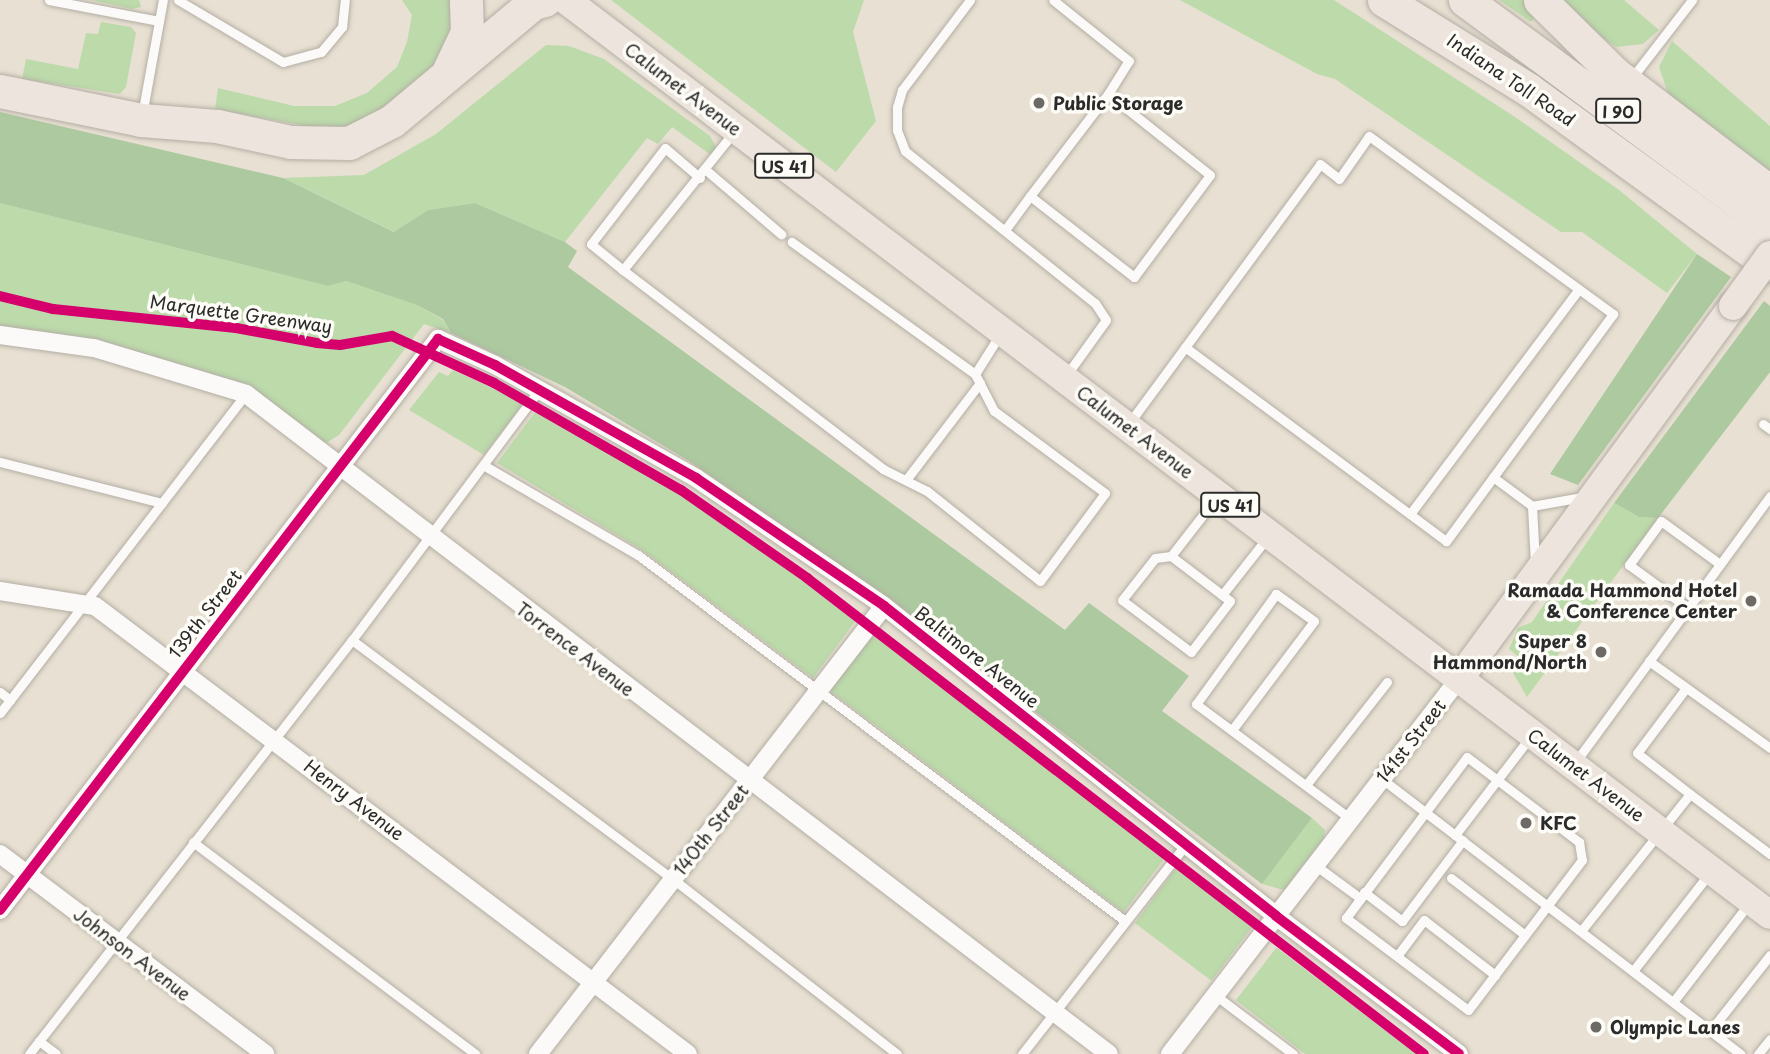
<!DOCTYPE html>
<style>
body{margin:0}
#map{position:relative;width:1770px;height:1054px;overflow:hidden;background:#e8e0d2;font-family:"Playpen Sans",sans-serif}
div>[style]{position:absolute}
.green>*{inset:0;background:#bcdaaa;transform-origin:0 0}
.forest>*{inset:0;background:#acc99f}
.roads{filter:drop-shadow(0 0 2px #b3aea5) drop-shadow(0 0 2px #b3aea5)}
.service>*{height:9px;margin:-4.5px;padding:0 4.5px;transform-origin:4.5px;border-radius:4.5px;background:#fcfaf8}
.minor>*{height:18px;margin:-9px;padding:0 9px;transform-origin:9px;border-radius:9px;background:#fcfaf8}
.primary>*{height:28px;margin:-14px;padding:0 14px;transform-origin:14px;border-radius:14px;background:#ede5dd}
.motorway>*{height:33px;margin:-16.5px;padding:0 16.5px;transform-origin:16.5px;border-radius:16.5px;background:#ede5dd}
.bridges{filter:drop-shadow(0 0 2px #b3aea5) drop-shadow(0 0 2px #b3aea5)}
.primary-bridge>*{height:28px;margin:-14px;padding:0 14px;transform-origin:14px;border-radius:14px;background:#ede5dd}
.cycleway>*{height:10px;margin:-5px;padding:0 5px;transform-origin:5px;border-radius:5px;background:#d6006c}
.dots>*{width:19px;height:19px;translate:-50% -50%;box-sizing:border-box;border:4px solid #fdfcf7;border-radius:50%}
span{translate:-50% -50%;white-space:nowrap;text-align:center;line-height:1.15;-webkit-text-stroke:7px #fdfcf7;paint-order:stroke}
.shield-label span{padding:2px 5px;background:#fdfcf7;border:2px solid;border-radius:5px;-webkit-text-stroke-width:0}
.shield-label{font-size:16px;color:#2b2b2b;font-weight:700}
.street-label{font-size:18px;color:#2b2b2b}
.poi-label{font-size:18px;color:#2b2b2b;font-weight:700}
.left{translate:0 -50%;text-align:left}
.right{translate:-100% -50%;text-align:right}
</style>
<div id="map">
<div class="green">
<i style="clip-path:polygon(91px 0,139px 0,141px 7px,132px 9px)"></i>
<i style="clip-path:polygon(402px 0,453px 0,453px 38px,441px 60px,388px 106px,357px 124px,322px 129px,215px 109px,218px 88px,294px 106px,335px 106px,367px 93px,397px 67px,407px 42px,412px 15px)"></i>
<i style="clip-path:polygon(611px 0,864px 0,853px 32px,876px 121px,836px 172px)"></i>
<i style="clip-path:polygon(1180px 0,1334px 0,1515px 117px,1619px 190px,1697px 254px,1667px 293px,1582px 232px,1561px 232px,1335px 79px,1317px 74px)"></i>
<i style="clip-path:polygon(1499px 0,1526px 0,1538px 13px,1531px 22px)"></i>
<i style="clip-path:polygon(1561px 0,1624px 0,1659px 30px,1643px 44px,1616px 47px,1580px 23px)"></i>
<i style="clip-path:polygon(101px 22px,131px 27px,136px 33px,126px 87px,120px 94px,22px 79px,26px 59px,78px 69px,86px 33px,98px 34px)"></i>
<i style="clip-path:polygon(1672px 41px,1770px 126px,1770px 182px,1669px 96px,1659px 67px)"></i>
<i style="clip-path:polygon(546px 45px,569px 46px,604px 59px,710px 136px,716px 147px,711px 155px,672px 127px,658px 144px,647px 138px,565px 242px,475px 203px,428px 210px,395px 232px,283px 178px,364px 175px,436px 134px)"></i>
<i style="clip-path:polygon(0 203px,328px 286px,346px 281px,417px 305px,443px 320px,451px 333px,424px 324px,339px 435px,326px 443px,319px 442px,242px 383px,61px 336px,0 327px)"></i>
<i style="clip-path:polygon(453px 370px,524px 403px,484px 455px,409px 410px,439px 372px,448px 376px)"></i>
<i style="clip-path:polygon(536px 411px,705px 509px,856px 620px,813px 678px,642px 550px,497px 463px)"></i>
<i style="clip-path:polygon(1614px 503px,1639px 517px,1658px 518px,1527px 697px,1512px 671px,1521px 659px,1509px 649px,1518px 628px,1532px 622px)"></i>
<i style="left:873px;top:632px;width:369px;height:73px;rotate:37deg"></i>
<i style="clip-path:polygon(1312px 818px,1325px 830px,1324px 838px,1284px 890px,1262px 884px)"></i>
<i style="left:1177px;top:867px;width:96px;height:70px;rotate:37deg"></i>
<i style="clip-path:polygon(1276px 948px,1277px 948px,1416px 1054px,1305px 1054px,1236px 1000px)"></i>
</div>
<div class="forest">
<i style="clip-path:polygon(0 112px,283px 178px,394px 232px,428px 210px,475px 203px,565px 242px,577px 251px,568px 267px,1065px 630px,1089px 603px,1189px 676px,1162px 711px,1312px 818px,1262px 884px,881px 594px,689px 461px,565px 387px,451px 333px,443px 319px,417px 305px,346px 281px,328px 286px,0 203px)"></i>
<i style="clip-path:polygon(1697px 254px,1731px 277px,1578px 485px,1550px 474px)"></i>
<i style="clip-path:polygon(1764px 301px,1770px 306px,1770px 372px,1658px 518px,1639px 517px,1614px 503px)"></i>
</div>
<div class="roads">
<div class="service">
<i style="left:49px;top:0;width:112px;rotate:10.8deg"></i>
<i style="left:178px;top:0;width:122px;rotate:30.6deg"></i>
<i style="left:283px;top:62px;width:39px;rotate:-15deg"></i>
<i style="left:321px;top:52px;width:33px;rotate:-50deg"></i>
<i style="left:342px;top:27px;width:27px;rotate:-84deg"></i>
<i style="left:970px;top:0;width:113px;rotate:127.1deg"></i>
<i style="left:902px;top:90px;width:18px;rotate:106deg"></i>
<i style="left:897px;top:107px;width:23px;rotate:90deg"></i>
<i style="left:897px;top:130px;width:22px;rotate:69deg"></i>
<i style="left:905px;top:151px;width:243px;rotate:38.7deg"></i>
<i style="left:1095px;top:303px;width:20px;rotate:57deg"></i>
<i style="left:1106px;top:320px;width:70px;rotate:125.7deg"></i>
<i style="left:1631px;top:79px;width:100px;rotate:-52.3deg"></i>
<i style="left:142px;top:115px;width:117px;rotate:-79.7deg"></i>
<i style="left:733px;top:133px;width:176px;rotate:128.8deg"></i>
<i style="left:623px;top:270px;width:327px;rotate:37.4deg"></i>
<i style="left:883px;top:469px;width:49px;rotate:26.6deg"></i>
<i style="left:927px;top:491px;width:144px;rotate:38.5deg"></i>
<i style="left:1040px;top:581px;width:109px;rotate:-53.5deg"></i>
<i style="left:1105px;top:493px;width:138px;rotate:-143.5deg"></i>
<i style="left:994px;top:411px;width:42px;rotate:-117.2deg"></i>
<i style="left:975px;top:374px;width:226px;rotate:-144.2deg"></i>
<i style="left:706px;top:170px;width:99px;rotate:40.5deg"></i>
<i style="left:1030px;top:196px;width:128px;rotate:-52.6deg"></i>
<i style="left:1005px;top:230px;width:42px;rotate:-53.7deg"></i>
<i style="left:1030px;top:196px;width:132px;rotate:37.9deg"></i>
<i style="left:1134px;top:277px;width:127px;rotate:-53.3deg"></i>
<i style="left:1210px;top:175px;width:130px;rotate:-141.5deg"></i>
<i style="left:1108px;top:94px;width:39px;rotate:-58deg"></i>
<i style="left:1129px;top:61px;width:97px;rotate:-141.2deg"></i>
<i style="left:623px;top:270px;width:41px;rotate:-140.9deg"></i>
<i style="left:591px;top:244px;width:121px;rotate:-52.4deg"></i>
<i style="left:665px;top:148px;width:46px;rotate:40.6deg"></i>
<i style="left:975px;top:374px;width:45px;rotate:-57.7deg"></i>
<i style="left:1130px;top:422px;width:320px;rotate:-53.6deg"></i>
<i style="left:1320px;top:164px;width:24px;rotate:38deg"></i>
<i style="left:1339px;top:179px;width:52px;rotate:-55.1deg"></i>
<i style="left:1369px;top:136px;width:302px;rotate:36.1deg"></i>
<i style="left:1613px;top:314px;width:282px;rotate:126.3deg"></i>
<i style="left:1446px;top:541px;width:325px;rotate:-143.4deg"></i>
<i style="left:1763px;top:424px;width:9px;rotate:36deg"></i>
<i style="left:0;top:462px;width:167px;rotate:14.2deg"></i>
<i style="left:485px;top:466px;width:177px;rotate:30.2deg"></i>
<i style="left:638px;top:555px;width:609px;rotate:36.93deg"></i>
<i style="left:1493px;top:477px;width:49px;rotate:36.6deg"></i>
<i style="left:1532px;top:506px;width:51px;rotate:-10.2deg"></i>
<i style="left:906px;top:480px;width:122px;rotate:-52.7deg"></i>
<i style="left:1532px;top:506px;width:57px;rotate:87deg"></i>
<i style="left:1410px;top:514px;width:281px;rotate:-53.1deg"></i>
<i style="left:1171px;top:556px;width:74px;rotate:37.3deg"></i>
<i style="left:1230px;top:601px;width:64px;rotate:127.4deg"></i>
<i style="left:1191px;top:652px;width:86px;rotate:-143deg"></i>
<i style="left:1122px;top:600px;width:53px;rotate:-51.8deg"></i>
<i style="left:1155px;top:558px;width:16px;rotate:-7deg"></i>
<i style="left:1171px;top:556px;width:75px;rotate:-52.1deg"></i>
<i style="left:1222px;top:595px;width:71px;rotate:-51.8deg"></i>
<i style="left:1688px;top:608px;width:73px;rotate:-143.9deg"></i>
<i style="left:1629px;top:565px;width:54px;rotate:-54deg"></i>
<i style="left:1661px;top:521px;width:73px;rotate:36.1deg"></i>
<i style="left:352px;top:640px;width:400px;rotate:36.7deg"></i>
<i style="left:673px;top:879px;width:284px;rotate:38deg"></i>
<i style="left:1649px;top:661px;width:149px;rotate:35.7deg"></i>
<i style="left:1686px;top:688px;width:81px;rotate:127deg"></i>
<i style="left:1637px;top:753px;width:67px;rotate:37.7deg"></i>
<i style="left:0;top:692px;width:13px;rotate:39deg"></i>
<i style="left:0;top:713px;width:403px;rotate:-52.4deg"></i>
<i style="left:1232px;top:730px;width:136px;rotate:-53deg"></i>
<i style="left:1314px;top:621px;width:47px;rotate:-144.6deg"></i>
<i style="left:1276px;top:594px;width:136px;rotate:126deg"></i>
<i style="left:1196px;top:704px;width:193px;rotate:36.6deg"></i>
<i style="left:1467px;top:757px;width:141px;rotate:37.2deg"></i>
<i style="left:1579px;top:842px;width:18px;rotate:81deg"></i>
<i style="left:1582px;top:860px;width:188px;rotate:127.2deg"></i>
<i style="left:1468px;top:1010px;width:153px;rotate:-143deg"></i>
<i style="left:1346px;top:918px;width:201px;rotate:-53.1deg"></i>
<i style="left:1574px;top:764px;width:332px;rotate:-53.8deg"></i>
<i style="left:1382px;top:779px;width:452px;rotate:37.5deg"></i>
<i style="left:1306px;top:785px;width:131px;rotate:-51.8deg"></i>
<i style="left:1455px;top:835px;width:125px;rotate:-52.5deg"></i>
<i style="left:193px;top:842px;width:353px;rotate:36.9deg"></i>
<i style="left:1315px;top:865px;width:56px;rotate:36.3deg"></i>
<i style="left:1451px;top:878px;width:93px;rotate:37.6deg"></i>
<i style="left:1364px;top:892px;width:48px;rotate:37.3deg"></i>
<i style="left:1402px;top:921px;width:101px;rotate:-53deg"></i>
<i style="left:1581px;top:931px;width:175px;rotate:-51.5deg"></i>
<i style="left:1690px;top:794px;width:100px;rotate:36.9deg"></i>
<i style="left:1397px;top:956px;width:45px;rotate:-53.1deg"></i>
<i style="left:1424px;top:920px;width:90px;rotate:37.8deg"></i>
<i style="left:1633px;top:971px;width:122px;rotate:-52deg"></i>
<i style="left:1215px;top:995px;width:98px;rotate:37.1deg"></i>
<i style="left:1673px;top:1002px;width:126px;rotate:-52.4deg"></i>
<i style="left:1710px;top:1031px;width:97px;rotate:-51.7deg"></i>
<i style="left:39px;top:1041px;width:21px;rotate:37deg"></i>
<i style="left:29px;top:1054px;width:525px;rotate:-52.04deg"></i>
<i style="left:352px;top:640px;width:314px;rotate:-53.2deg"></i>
<i style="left:1022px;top:1054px;width:265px;rotate:-52deg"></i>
<i style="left:1758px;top:1054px;width:19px;rotate:-51deg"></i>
</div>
<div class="minor">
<i style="left:0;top:335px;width:95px;rotate:7.9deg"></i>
<i style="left:94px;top:348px;width:159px;rotate:16.8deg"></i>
<i style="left:246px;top:394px;width:1086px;rotate:37.41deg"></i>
<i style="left:0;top:591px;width:96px;rotate:9deg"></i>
<i style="left:95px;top:606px;width:743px;rotate:37.07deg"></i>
<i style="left:0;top:854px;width:332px;rotate:37deg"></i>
<i style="left:0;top:910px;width:720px;rotate:-52.51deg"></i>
<i style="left:438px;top:339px;width:63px;rotate:24.5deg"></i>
<i style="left:495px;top:365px;width:231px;rotate:29.3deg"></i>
<i style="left:696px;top:478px;width:227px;rotate:34.2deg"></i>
<i style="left:884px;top:606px;width:500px;rotate:38.3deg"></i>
<i style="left:1276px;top:916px;width:229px;rotate:37deg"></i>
<i style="left:538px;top:1054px;width:566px;rotate:-52.32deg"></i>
<i style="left:1170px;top:1054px;width:473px;rotate:-52.4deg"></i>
</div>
<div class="primary">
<i style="left:566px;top:0;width:1512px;rotate:37.23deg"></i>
<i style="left:1459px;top:679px;width:463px;rotate:-53.7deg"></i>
</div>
<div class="motorway">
<i style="left:1384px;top:0;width:171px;rotate:31.8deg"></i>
<i style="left:1529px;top:90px;width:298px;rotate:36deg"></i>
<i style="left:1465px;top:0;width:379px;rotate:36.4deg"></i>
<i style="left:1540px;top:0;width:105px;rotate:44.6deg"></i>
<i style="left:1615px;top:74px;width:195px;rotate:37.3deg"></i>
<i style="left:449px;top:70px;width:42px;rotate:-64.7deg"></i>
<i style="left:467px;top:32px;width:32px;rotate:-92deg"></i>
<i style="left:0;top:91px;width:144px;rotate:11.6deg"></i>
<i style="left:141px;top:120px;width:76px;rotate:4.5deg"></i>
<i style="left:217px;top:126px;width:76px;rotate:12.2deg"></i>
<i style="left:291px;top:142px;width:58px;rotate:1deg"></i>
<i style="left:349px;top:143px;width:48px;rotate:-27.1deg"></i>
<i style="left:392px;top:121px;width:184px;rotate:-39.9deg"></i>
<i style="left:533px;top:3px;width:12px;rotate:-14deg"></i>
</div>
</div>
<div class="bridges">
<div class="primary-bridge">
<i style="left:1733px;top:306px;width:63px;rotate:-54deg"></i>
</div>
</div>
<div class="cycleway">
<i style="left:0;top:296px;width:55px;rotate:13.8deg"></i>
<i style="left:53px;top:309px;width:184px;rotate:5.9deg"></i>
<i style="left:236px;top:328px;width:82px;rotate:10.5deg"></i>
<i style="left:317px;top:343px;width:23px;rotate:5deg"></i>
<i style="left:340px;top:345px;width:53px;rotate:-9.8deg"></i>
<i style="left:392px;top:336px;width:112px;rotate:24.7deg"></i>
<i style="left:494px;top:383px;width:215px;rotate:29.8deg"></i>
<i style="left:681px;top:490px;width:154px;rotate:34.9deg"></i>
<i style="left:807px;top:578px;width:779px;rotate:37.65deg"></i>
<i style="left:0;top:910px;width:720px;rotate:-52.51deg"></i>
<i style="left:438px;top:339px;width:63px;rotate:24.5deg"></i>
<i style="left:495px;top:365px;width:231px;rotate:29.3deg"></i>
<i style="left:696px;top:478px;width:227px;rotate:34.2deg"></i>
<i style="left:884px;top:606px;width:500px;rotate:38.3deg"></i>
<i style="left:1276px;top:916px;width:229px;rotate:37deg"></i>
</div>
<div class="dots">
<i style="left:1039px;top:103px;background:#6d6a65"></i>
<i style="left:1751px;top:601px;background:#6d6a65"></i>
<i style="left:1601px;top:652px;background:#6d6a65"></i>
<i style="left:1526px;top:823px;background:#6d6a65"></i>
<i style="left:1596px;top:1027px;background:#6d6a65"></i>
</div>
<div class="shield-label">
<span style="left:1618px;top:111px">I 90</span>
<span style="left:784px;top:166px">US 41</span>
<span style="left:1230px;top:505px">US 41</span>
</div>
<div class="street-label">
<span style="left:1511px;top:80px;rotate:34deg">Indiana Toll Road</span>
<span style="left:683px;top:89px;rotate:37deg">Calumet Avenue</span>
<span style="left:241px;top:314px;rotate:8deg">Marquette Greenway</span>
<span style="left:1135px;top:432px;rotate:37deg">Calumet Avenue</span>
<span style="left:205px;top:614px;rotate:-52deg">139th Street</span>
<span style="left:575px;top:649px;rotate:37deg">Torrence Avenue</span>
<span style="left:977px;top:657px;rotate:38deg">Baltimore Avenue</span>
<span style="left:1411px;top:741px;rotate:-52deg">141st Street</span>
<span style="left:1586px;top:775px;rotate:37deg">Calumet Avenue</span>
<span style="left:354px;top:800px;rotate:37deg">Henry Avenue</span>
<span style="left:711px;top:830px;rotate:-52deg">140th Street</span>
<span style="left:132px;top:954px;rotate:37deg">Johnson Avenue</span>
</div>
<div class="poi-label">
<span class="left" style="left:1053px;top:103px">Public Storage</span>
<span class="right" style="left:1737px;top:601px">Ramada Hammond Hotel<br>&amp; Conference Center</span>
<span class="right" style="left:1587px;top:652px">Super 8<br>Hammond/North</span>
<span class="left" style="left:1540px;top:823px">KFC</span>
<span class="left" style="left:1610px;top:1027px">Olympic Lanes</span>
</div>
</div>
